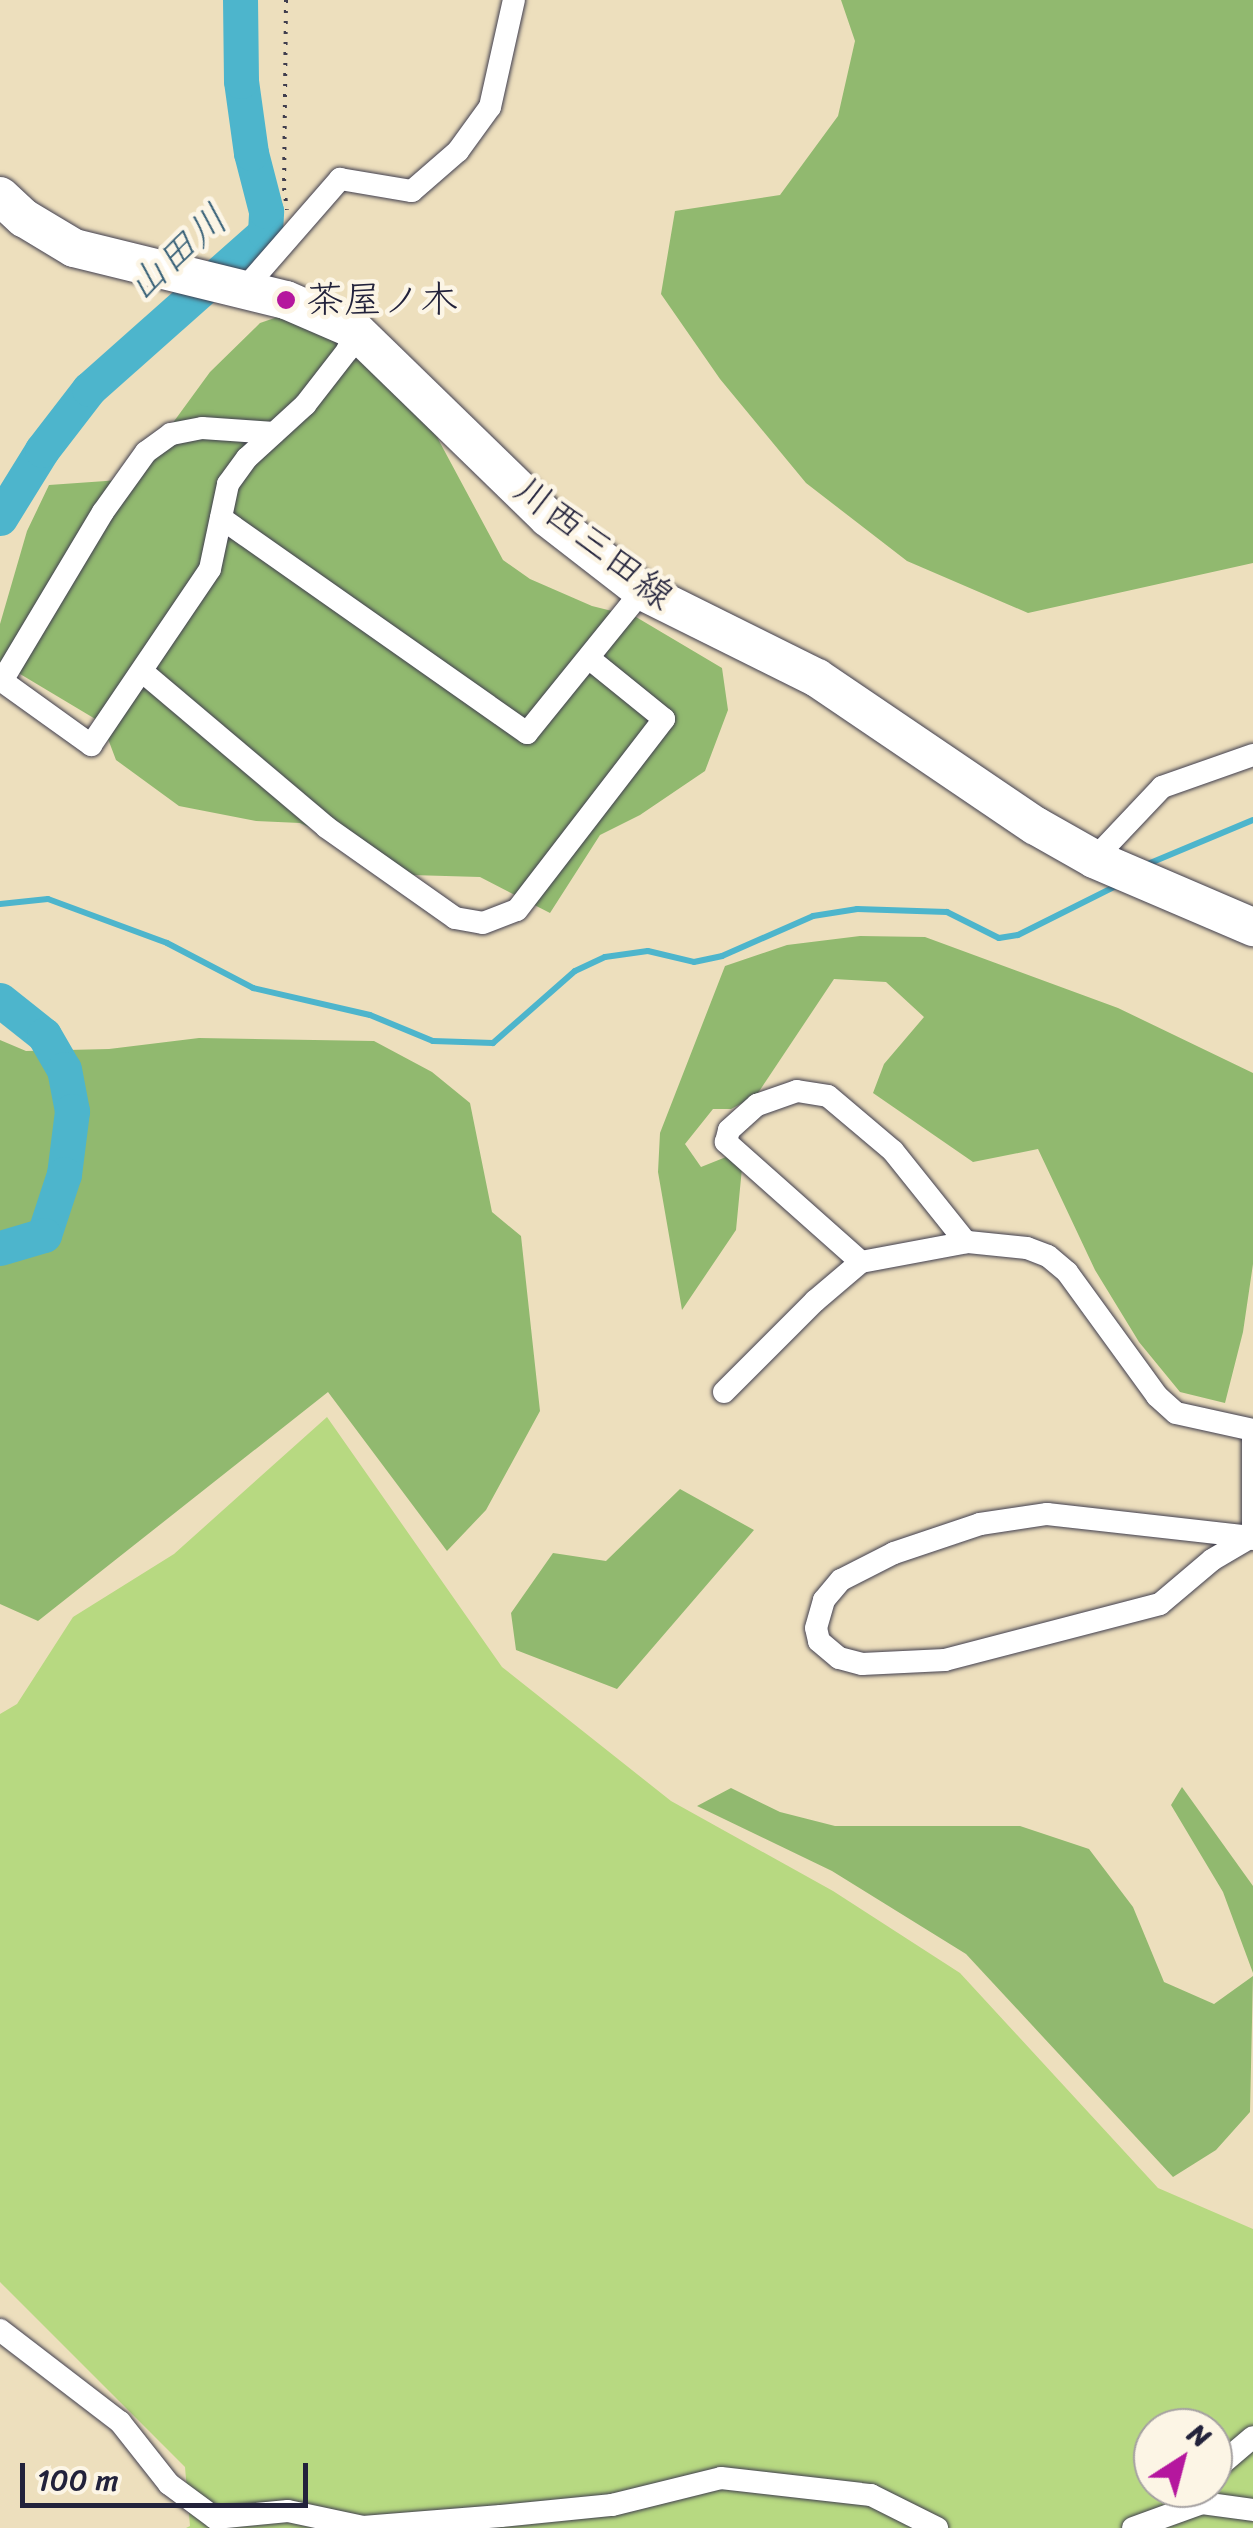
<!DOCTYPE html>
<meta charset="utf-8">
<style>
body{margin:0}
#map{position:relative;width:1253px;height:2528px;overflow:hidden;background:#eddfbd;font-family:Sriracha,"Klee One",sans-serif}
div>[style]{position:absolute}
.green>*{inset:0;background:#b7d981}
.forest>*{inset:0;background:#91b96f}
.stream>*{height:6px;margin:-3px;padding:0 3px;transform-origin:3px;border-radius:3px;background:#4db5cc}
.river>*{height:35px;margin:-17.5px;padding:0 17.5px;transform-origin:17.5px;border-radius:17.5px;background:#4db5cc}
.path>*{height:4px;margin-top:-2px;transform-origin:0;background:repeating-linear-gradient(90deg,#403e4e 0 2.5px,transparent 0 10.5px)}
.roads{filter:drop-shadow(0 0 2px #403e4e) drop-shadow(0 0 2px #403e4e)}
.minor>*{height:22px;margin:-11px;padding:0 11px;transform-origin:11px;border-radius:11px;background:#fff}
.primary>*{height:38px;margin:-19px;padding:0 19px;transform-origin:19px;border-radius:19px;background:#fff}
.dots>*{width:28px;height:28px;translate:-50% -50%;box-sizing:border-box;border:5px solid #fcf5e5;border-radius:50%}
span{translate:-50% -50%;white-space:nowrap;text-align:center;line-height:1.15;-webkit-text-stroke:9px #fcf5e5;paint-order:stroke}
.poi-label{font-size:38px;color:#22223b}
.left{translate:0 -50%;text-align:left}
.street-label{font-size:38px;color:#22223b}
.water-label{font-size:40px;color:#335d75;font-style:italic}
.north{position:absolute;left:1133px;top:2408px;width:100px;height:100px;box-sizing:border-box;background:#fcf5e5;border:2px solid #a5a1a1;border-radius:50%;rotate:36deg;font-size:28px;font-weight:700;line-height:40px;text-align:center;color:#22223b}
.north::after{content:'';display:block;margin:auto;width:35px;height:45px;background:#b5179e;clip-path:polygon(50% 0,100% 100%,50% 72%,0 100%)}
.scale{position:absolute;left:20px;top:2463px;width:288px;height:45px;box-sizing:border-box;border:5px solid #22223b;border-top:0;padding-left:12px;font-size:30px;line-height:35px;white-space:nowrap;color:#22223b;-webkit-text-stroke:8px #fcf5e5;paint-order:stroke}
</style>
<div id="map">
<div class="green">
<i style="clip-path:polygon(evenodd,327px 1417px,502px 1667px,671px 1801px,833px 1891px,960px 1973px,1158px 2188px,1253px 2229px,1253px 2528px,186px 2528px,190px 2526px,185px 2467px,0 2282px,0 1714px,17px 1704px,73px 1617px,174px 1554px,327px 1417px,1153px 2428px,1213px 2428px,1213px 2488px,1153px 2488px,1153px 2428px)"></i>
</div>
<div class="forest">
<i style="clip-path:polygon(841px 0,1253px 0,1253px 563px,1028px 613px,907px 561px,806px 483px,720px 379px,661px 294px,675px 211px,780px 195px,838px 116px,855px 41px)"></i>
<i style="clip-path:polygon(295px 311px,367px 350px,437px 437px,503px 560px,530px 579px,592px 606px,636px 617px,722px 668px,728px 710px,705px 771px,640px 815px,600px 835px,550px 913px,480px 877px,411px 875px,300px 823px,256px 821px,179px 806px,116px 760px,102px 723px,0 662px,0 624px,27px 531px,49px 485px,120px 480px,164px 435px,210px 372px,260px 323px)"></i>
<i style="clip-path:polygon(860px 936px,925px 937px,1118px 1008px,1253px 1073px,1253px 1264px,1243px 1332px,1225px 1403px,1180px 1392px,1139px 1342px,1095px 1270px,1038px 1149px,973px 1162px,873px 1093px,884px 1064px,924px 1017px,886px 982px,834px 979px,756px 1096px,731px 1109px,713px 1109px,685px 1144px,701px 1167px,726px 1157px,742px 1168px,736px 1230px,682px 1310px,658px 1172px,660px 1133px,725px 966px,787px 945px)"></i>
<i style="clip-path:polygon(199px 1038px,374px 1041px,432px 1072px,470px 1103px,492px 1212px,521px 1236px,540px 1411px,486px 1510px,447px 1551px,328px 1392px,38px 1621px,0 1604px,0 1040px,26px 1051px,109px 1049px)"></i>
<i style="clip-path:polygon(680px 1489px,754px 1530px,617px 1689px,516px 1650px,511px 1613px,553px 1553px,606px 1561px)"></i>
<i style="clip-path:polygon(1182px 1787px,1253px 1886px,1253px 1973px,1223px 1892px,1171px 1805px)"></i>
<i style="clip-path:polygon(731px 1788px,780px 1812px,835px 1826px,1020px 1826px,1089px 1849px,1133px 1907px,1164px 1982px,1214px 2004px,1253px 1976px,1250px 2112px,1216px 2150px,1173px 2177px,966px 1954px,832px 1871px,697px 1806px)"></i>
</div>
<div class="stream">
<i style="left:1143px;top:866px;width:119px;rotate:-22.7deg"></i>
<i style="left:0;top:904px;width:48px;rotate:-5.9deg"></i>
<i style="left:48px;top:899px;width:127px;rotate:20.3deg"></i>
<i style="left:167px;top:943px;width:97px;rotate:27.6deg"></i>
<i style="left:253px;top:988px;width:120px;rotate:13deg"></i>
<i style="left:370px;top:1015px;width:68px;rotate:22.4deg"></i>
<i style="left:433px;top:1041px;width:60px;rotate:1.9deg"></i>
<i style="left:493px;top:1043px;width:109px;rotate:-41.3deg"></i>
<i style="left:575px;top:971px;width:33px;rotate:-25deg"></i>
<i style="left:605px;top:957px;width:43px;rotate:-7.9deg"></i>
<i style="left:648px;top:951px;width:47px;rotate:13.4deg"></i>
<i style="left:694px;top:962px;width:29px;rotate:-12deg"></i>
<i style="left:722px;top:956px;width:99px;rotate:-23.7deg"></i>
<i style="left:813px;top:916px;width:45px;rotate:-9deg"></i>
<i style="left:857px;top:909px;width:90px;rotate:1.9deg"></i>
<i style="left:947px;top:912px;width:58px;rotate:26.6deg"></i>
<i style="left:999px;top:938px;width:19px;rotate:-9deg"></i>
<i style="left:1018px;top:935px;width:116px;rotate:-26.6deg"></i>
</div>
<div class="river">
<i style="left:0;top:518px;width:80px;rotate:-58.3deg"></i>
<i style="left:42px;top:450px;width:77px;rotate:-52.4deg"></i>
<i style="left:89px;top:389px;width:235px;rotate:-41.6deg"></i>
<i style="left:265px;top:233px;width:22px;rotate:-87deg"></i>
<i style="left:266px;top:211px;width:60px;rotate:-104.5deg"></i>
<i style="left:251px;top:153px;width:73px;rotate:-97.9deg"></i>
<i style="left:241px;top:81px;width:81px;rotate:-90.7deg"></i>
<i style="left:0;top:1000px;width:56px;rotate:38.5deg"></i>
<i style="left:44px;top:1035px;width:39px;rotate:60deg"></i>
<i style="left:64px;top:1069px;width:43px;rotate:79.2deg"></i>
<i style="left:72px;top:1111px;width:64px;rotate:97.2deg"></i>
<i style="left:64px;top:1174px;width:64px;rotate:108.2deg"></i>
<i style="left:44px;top:1235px;width:46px;rotate:163.5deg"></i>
</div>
<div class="path">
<i style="left:286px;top:0;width:188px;rotate:90.6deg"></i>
<i style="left:284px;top:188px;width:22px;rotate:82deg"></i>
</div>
<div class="roads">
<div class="minor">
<i style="left:245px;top:288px;width:145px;rotate:-48.9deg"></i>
<i style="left:340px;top:179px;width:73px;rotate:9.5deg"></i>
<i style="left:412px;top:191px;width:61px;rotate:-41deg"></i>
<i style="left:458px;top:151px;width:54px;rotate:-54deg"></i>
<i style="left:490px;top:107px;width:110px;rotate:-77.4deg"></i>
<i style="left:274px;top:433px;width:72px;rotate:-176deg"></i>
<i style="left:202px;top:428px;width:32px;rotate:169deg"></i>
<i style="left:171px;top:434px;width:31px;rotate:144deg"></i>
<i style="left:146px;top:452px;width:74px;rotate:125.6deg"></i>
<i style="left:103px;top:512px;width:197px;rotate:120.9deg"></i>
<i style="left:2px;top:681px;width:110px;rotate:35.7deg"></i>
<i style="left:91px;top:745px;width:212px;rotate:-55.9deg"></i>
<i style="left:210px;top:569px;width:87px;rotate:-78deg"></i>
<i style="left:228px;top:484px;width:32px;rotate:-54deg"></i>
<i style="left:247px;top:458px;width:79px;rotate:-42.4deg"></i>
<i style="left:305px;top:405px;width:68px;rotate:-52.1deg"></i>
<i style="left:347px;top:351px;width:22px;rotate:-69deg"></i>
<i style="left:221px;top:518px;width:374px;rotate:35.1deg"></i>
<i style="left:527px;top:733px;width:183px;rotate:-51deg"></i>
<i style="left:144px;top:673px;width:238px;rotate:40.2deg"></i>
<i style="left:326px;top:827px;width:158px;rotate:35.2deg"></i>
<i style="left:455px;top:918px;width:28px;rotate:10deg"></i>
<i style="left:483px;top:923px;width:36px;rotate:-21deg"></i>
<i style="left:517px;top:910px;width:241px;rotate:-52.4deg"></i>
<i style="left:664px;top:719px;width:95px;rotate:-141deg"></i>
<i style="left:1094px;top:859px;width:99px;rotate:-46.6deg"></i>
<i style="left:1162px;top:787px;width:96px;rotate:-19.4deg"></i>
<i style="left:861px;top:1262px;width:181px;rotate:-138.4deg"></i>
<i style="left:726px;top:1142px;width:12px;rotate:-76deg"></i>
<i style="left:729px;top:1130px;width:38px;rotate:-42deg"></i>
<i style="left:757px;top:1105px;width:42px;rotate:-19.3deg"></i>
<i style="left:797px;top:1091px;width:31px;rotate:9deg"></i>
<i style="left:828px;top:1096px;width:85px;rotate:40.2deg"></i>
<i style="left:893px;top:1151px;width:117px;rotate:51.3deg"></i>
<i style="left:724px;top:1392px;width:129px;rotate:-45deg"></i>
<i style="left:815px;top:1301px;width:60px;rotate:-40.3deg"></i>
<i style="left:861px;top:1262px;width:109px;rotate:-10.6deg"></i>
<i style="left:968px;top:1242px;width:59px;rotate:5.8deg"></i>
<i style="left:1027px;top:1248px;width:22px;rotate:21deg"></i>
<i style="left:1048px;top:1256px;width:25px;rotate:40deg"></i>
<i style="left:1067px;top:1272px;width:153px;rotate:54deg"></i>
<i style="left:1157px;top:1396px;width:25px;rotate:42deg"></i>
<i style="left:1176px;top:1413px;width:79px;rotate:12.4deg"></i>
<i style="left:1253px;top:1439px;width:100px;rotate:90deg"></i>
<i style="left:1047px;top:1514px;width:205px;rotate:6.4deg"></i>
<i style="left:1251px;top:1537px;width:45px;rotate:149.5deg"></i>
<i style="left:1212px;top:1560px;width:68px;rotate:139.8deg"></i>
<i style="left:1160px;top:1604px;width:222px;rotate:165.4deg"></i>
<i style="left:945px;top:1660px;width:83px;rotate:177.2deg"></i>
<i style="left:862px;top:1664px;width:24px;rotate:-165deg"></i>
<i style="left:839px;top:1658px;width:26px;rotate:-140deg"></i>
<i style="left:819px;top:1641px;width:13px;rotate:-103deg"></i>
<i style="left:816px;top:1628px;width:29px;rotate:-74deg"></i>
<i style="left:824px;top:1600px;width:26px;rotate:-50deg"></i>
<i style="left:841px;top:1580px;width:59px;rotate:-27deg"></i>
<i style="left:894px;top:1553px;width:91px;rotate:-18.6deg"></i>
<i style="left:980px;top:1524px;width:68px;rotate:-8.5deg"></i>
<i style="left:0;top:2330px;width:151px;rotate:37.5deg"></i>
<i style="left:120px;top:2422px;width:79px;rotate:51.7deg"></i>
<i style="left:169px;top:2484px;width:57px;rotate:36.5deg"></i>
<i style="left:215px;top:2518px;width:73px;rotate:-5.5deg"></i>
<i style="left:288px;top:2511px;width:77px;rotate:12deg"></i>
<i style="left:363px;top:2527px;width:138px;rotate:-4.6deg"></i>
<i style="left:501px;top:2516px;width:112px;rotate:-5.7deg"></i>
<i style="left:612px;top:2505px;width:112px;rotate:-13.9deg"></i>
<i style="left:721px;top:2478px;width:151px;rotate:6.5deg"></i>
<i style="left:871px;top:2495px;width:74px;rotate:26.6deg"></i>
<i style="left:1213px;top:2471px;width:52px;rotate:-40.4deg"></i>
<i style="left:1133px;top:2528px;width:73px;rotate:-19.9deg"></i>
<i style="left:1202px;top:2503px;width:51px;rotate:7.8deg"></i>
</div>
<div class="primary">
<i style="left:0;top:196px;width:33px;rotate:43deg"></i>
<i style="left:24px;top:218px;width:58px;rotate:31deg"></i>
<i style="left:74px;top:248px;width:218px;rotate:13.8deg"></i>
<i style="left:286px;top:300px;width:75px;rotate:23.5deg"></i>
<i style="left:355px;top:330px;width:269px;rotate:44.2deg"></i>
<i style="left:548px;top:518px;width:119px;rotate:37.8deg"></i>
<i style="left:642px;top:591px;width:195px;rotate:26.4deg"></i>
<i style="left:817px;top:678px;width:264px;rotate:34.1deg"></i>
<i style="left:1036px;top:826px;width:67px;rotate:29.6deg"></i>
<i style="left:1094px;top:859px;width:173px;rotate:23.2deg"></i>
</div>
</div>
<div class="dots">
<i style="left:286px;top:300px;background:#b5179e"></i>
</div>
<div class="poi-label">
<span class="left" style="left:306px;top:300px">茶屋ノ木</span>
</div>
<div class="street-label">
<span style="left:594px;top:543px;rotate:38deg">川西三田線</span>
</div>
<div class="water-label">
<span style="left:177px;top:253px;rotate:-42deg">山田川</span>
</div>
<div class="north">N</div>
<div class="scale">100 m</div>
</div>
